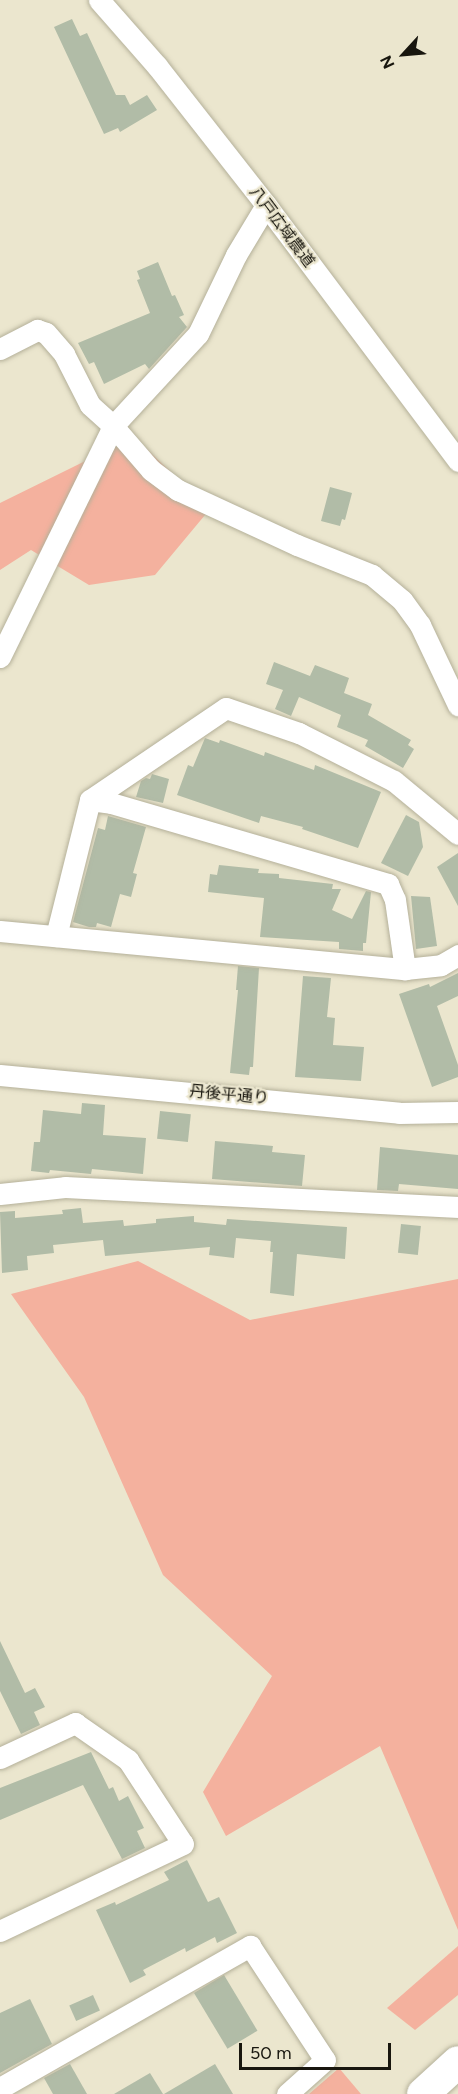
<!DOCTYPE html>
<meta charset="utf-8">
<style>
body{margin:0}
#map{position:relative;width:458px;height:2094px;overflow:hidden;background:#ebe6ce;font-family:Figtree,"Noto Sans JP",sans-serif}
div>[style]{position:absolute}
.green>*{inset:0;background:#f4b19e}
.building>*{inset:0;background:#b1bca7;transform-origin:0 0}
.roads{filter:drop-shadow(0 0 2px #b4b099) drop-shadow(0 0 2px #b4b099)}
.minor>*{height:21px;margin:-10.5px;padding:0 10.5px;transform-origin:10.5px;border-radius:10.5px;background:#fff}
.highway>*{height:32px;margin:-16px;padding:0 16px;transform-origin:16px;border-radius:16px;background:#fff}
span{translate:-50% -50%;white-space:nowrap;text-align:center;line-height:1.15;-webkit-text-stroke:4.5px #ebe6ce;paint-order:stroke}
.street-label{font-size:16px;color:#18160e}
.north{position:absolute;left:374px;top:24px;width:60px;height:60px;-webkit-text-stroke:4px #ebe6ce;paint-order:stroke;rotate:244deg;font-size:16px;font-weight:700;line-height:24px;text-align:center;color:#18160e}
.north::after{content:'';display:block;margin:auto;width:21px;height:27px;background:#18160e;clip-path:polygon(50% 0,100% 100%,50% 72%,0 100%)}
.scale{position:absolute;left:239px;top:2043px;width:152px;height:27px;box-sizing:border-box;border:3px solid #18160e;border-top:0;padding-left:8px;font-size:18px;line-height:21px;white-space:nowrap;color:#18160e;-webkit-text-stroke:4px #ebe6ce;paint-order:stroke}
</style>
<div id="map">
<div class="green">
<i style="clip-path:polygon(134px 437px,210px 509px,155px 575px,89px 585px,31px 550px,0 570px,0 503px)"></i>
<i style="clip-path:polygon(138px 1261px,250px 1320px,458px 1279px,458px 1930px,380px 1746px,226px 1836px,203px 1792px,272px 1676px,163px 1575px,84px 1397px,11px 1294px)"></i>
<i style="clip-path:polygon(458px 1946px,458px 1995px,415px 2030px,387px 2008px)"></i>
<i style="clip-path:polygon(339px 2068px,361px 2094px,309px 2094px)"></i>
</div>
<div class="building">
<i style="clip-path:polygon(72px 19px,80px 36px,87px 33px,116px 95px,125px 95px,130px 105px,147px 95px,157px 110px,120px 132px,118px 128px,104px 134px,54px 27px)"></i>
<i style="clip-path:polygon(158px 262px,172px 296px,175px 295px,184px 315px,179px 317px,187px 327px,149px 369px,145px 364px,104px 384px,94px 362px,89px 364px,78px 343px,150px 313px,137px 280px,140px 279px,137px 271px)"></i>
<i style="clip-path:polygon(330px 487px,352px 493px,345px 520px,342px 519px,340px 526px,321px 521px)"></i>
<i style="clip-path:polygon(274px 662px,310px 676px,315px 665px,349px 678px,344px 693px,372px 704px,368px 715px,411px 740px,408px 745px,414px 749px,403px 768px,365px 746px,368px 740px,337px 727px,341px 715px,299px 697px,291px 716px,275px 709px,283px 690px,266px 684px)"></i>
<i style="clip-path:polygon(205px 738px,219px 743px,220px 740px,264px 756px,265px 752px,314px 770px,315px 765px,381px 792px,358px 848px,302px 829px,303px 827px,261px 816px,259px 823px,177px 795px,188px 765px,193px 767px)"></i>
<i style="clip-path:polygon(152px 774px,169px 779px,163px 803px,136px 797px,141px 781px,146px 778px,150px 779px)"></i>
<i style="clip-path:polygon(406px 815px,419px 822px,423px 847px,408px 876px,381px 863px)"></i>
<i style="clip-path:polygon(108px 816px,146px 827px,133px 873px,137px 874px,131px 897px,120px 894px,111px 927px,97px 923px,96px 927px,89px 927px,73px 922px,98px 828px,105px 830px)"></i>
<i style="clip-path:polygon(458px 853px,458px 906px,437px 867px)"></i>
<i style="clip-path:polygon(219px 865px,259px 869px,258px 873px,279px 874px,279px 878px,333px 884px,332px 889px,341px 889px,332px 910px,352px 919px,366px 891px,371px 892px,366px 943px,363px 943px,363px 951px,339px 949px,339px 942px,260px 937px,264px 898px,208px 892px,210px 874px,217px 875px)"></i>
<i style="clip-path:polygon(411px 896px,430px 897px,437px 946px,416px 949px)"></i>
<i style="clip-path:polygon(238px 966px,259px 968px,253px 1067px,250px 1067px,249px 1075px,230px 1073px,238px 990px,236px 990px)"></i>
<i style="clip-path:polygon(458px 973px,458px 996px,437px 1006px,458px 1065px,458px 1077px,432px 1087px,399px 994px,429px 984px,430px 987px)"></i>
<i style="clip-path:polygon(303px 976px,331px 978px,327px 1017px,335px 1018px,333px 1045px,364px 1047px,361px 1081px,295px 1077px)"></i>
<i style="clip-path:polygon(82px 1103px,105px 1105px,103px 1135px,146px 1138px,143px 1174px,92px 1169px,91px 1174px,50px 1170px,49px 1173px,31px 1171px,34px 1142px,40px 1142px,43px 1110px,81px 1114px)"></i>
<i style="left:160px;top:1111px;width:31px;height:28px;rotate:6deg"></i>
<i style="clip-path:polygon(215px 1141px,273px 1146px,272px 1152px,305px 1155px,302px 1186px,212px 1179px)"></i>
<i style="clip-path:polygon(380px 1147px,458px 1155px,458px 1189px,399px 1184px,398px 1191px,377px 1190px)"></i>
<i style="clip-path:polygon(81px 1208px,83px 1223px,123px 1220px,124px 1226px,156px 1223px,156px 1219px,194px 1216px,194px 1222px,226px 1225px,227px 1219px,347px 1227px,345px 1259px,297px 1254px,294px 1296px,270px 1293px,273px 1252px,270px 1252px,271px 1241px,236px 1238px,234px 1258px,209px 1255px,210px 1247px,105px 1256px,103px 1240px,53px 1245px,54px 1253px,27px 1256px,28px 1270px,2px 1273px,0 1212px,15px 1211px,15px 1218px,63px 1214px,62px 1210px)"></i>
<i style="left:401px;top:1224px;width:20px;height:29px;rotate:6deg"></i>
<i style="clip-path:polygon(0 1641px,25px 1693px,35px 1688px,45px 1707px,34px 1712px,40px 1725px,21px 1734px,0 1691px)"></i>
<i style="clip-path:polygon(91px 1752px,109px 1789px,113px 1787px,119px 1801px,128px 1796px,144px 1828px,137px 1831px,145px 1848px,122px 1859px,83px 1785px,0 1820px,0 1788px)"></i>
<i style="clip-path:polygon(187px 1860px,208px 1902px,219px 1897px,237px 1933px,217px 1943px,215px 1937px,186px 1952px,185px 1948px,143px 1970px,146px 1975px,130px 1983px,96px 1910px,115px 1902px,116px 1905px,169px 1880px,164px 1872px)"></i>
<i style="left:224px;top:1975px;width:65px;height:35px;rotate:59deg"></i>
<i style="left:93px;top:1995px;width:17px;height:26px;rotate:66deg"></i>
<i style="clip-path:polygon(30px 1999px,52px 2044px,0 2073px,0 2013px)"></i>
<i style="clip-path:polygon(70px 2064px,87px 2094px,53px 2094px,44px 2078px)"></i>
<i style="clip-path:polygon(215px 2064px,233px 2094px,164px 2094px)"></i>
<i style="clip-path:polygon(150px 2073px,163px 2094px,114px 2094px)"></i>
</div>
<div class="roads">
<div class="minor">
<i style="left:99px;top:0;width:88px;rotate:48.7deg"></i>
<i style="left:157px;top:66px;width:177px;rotate:51.9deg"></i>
<i style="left:266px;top:205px;width:320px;rotate:53.1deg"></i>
<i style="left:0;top:349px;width:42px;rotate:-27.2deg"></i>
<i style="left:37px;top:330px;width:9px;rotate:18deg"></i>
<i style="left:46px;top:333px;width:28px;rotate:49deg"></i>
<i style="left:64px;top:354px;width:57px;rotate:63deg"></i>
<i style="left:90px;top:405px;width:31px;rotate:42deg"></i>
<i style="left:113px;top:426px;width:58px;rotate:49.2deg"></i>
<i style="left:151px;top:470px;width:34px;rotate:37deg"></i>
<i style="left:178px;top:490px;width:131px;rotate:24.8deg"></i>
<i style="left:297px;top:545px;width:81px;rotate:21.8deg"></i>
<i style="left:372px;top:575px;width:39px;rotate:40deg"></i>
<i style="left:402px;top:600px;width:31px;rotate:54deg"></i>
<i style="left:420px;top:625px;width:89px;rotate:64.6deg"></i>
<i style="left:0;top:657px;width:257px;rotate:-63.9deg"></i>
<i style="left:113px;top:426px;width:125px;rotate:-47.3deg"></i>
<i style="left:198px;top:334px;width:88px;rotate:-64.3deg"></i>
<i style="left:236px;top:255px;width:58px;rotate:-59deg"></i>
<i style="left:90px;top:800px;width:21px;rotate:8deg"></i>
<i style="left:111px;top:803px;width:289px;rotate:16.3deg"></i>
<i style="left:388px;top:884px;width:17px;rotate:66deg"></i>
<i style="left:395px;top:900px;width:70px;rotate:81.8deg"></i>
<i style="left:0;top:931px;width:407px;rotate:5.4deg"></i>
<i style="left:405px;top:969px;width:36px;rotate:-6deg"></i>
<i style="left:441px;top:965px;width:20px;rotate:-30deg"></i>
<i style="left:56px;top:936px;width:140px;rotate:-76deg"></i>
<i style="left:90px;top:800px;width:164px;rotate:-34.1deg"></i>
<i style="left:226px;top:708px;width:77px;rotate:18.9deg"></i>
<i style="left:299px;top:733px;width:106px;rotate:26.8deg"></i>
<i style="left:394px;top:781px;width:83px;rotate:39.6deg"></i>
<i style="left:0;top:1075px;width:401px;rotate:5.4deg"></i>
<i style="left:399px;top:1113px;width:59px;rotate:-1deg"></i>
<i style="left:0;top:1194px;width:65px;rotate:-6.1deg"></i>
<i style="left:65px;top:1187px;width:394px;rotate:2.9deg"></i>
<i style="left:0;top:1758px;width:83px;rotate:-25deg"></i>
<i style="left:75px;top:1723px;width:65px;rotate:34.9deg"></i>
<i style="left:128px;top:1760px;width:100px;rotate:56.8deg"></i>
<i style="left:183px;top:1844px;width:203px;rotate:154.6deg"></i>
<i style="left:0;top:2088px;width:288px;rotate:-29.6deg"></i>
<i style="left:250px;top:1946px;width:136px;rotate:56.7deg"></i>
<i style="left:325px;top:2060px;width:51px;rotate:138.2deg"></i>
</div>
<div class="highway">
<i style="left:423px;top:2094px;width:47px;rotate:-42.4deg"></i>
</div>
</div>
<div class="street-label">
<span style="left:282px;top:227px;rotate:53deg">八戸広域農道</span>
<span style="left:229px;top:1095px;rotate:5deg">丹後平通り</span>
</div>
<div class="north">N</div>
<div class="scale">50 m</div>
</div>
